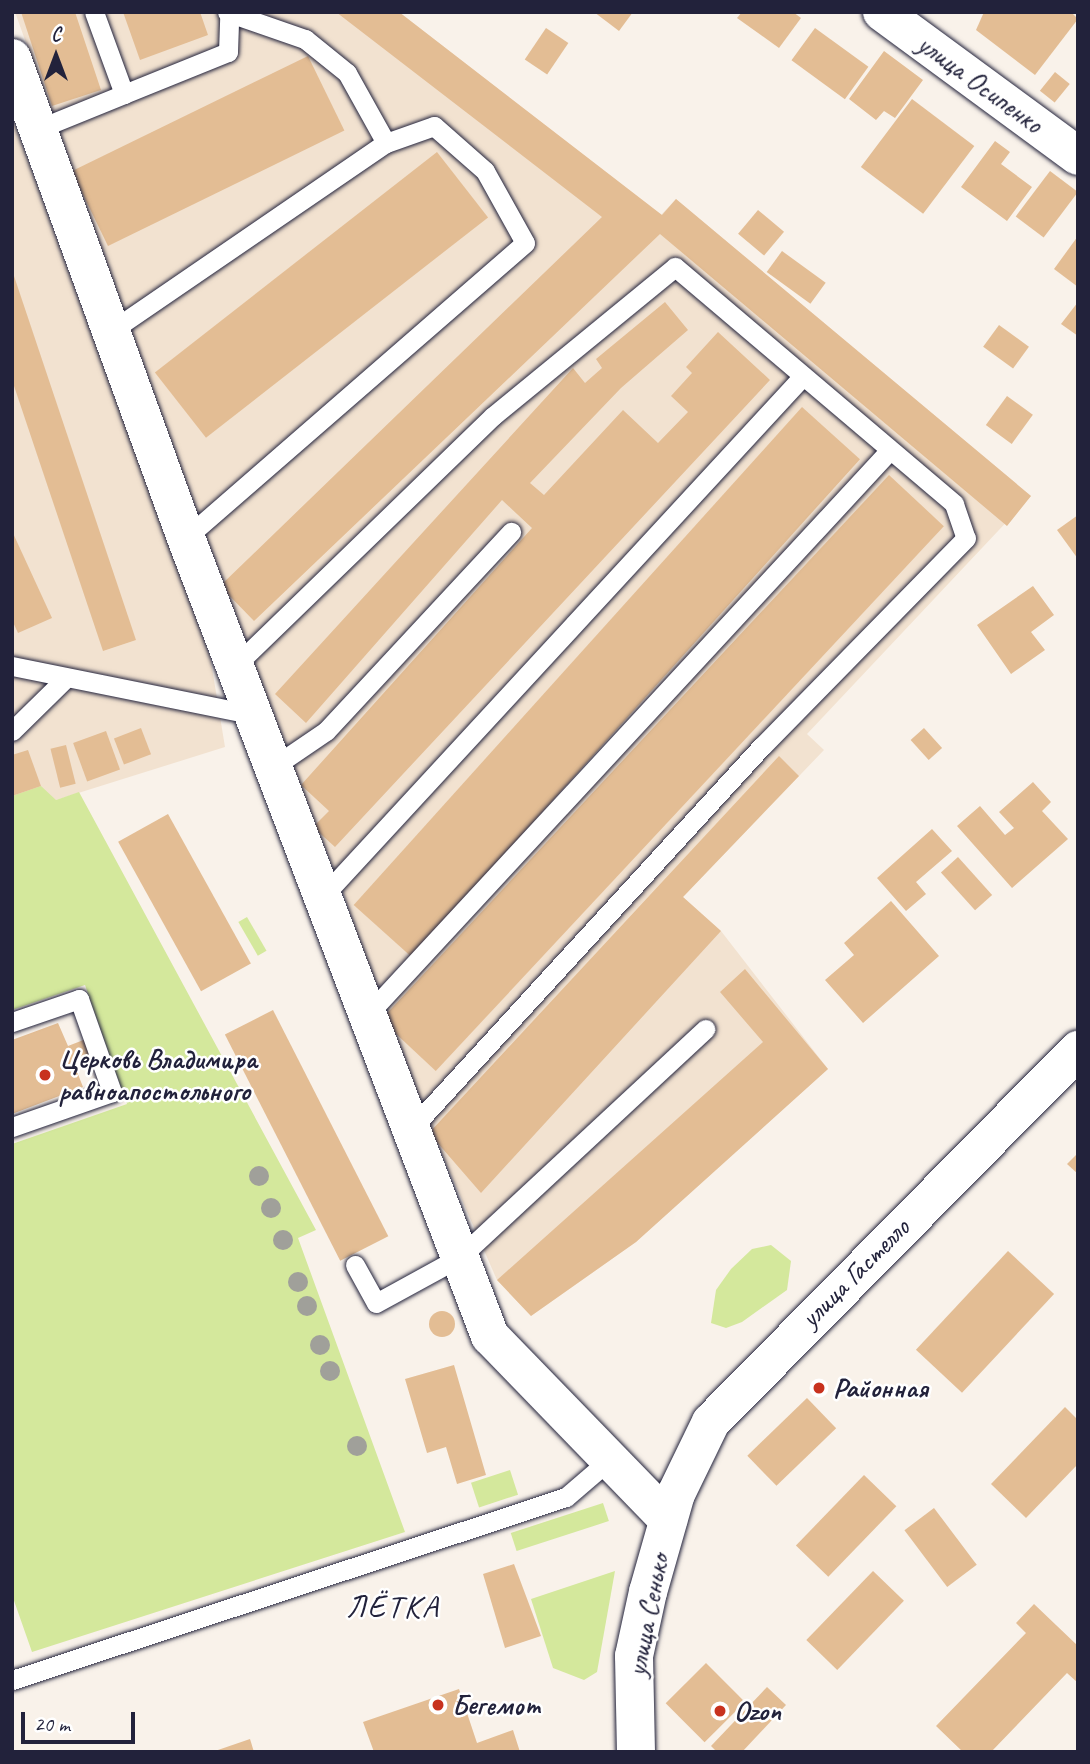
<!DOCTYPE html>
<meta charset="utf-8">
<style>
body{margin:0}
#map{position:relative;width:1090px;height:1764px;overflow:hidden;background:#f9f2ea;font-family:Caveat,sans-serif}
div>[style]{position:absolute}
.built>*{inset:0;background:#f2e2d0}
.green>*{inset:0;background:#d4e89c;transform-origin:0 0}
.building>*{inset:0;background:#e3bd94;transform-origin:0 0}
.round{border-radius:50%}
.roads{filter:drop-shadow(0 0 2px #22223b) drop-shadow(0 0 2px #22223b)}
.service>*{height:19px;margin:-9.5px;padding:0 9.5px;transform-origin:9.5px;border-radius:9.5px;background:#fff}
.minor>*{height:38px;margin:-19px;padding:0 19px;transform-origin:19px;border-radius:19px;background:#fff}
.tertiary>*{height:38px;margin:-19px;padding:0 19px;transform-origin:19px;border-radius:19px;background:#fff}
.trees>*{width:20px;height:20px;margin:-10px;border-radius:50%;background:#a0a09a}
.dots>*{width:19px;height:19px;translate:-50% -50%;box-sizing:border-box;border:4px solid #fff;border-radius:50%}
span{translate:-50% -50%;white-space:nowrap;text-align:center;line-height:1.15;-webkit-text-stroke:5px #fff;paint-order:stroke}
.street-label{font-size:28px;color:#22223b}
.poi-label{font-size:28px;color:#22223b;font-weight:700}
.left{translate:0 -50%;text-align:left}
.quarter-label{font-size:32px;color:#22223b;letter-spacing:2px}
.frame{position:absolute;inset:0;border:14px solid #22223b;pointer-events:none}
.north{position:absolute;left:21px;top:21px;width:70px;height:70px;-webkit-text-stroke:5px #fff;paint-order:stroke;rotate:0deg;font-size:19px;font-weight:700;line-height:28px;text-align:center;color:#22223b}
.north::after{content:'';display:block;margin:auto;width:24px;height:32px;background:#22223b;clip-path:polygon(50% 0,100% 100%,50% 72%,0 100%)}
.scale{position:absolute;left:21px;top:1712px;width:114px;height:32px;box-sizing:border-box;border:4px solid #22223b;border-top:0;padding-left:9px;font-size:21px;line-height:24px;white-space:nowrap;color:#22223b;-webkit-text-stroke:5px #fff;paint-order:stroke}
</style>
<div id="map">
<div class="built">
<i style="clip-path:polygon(15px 12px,399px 12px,661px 215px,676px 199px,1031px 496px,807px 734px,824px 750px,683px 897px,721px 931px,828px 1069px,636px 1242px,531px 1316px,497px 1280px,385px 1024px,345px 897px,220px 586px)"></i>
<i style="clip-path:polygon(12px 117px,210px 656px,225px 747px,56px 800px,12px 796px)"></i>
</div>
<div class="green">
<i style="clip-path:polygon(41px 786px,56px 800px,79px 792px,316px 1230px,298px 1238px,405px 1532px,32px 1652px,12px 1595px,12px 1144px,127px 1104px,85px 985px,12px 1010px,12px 796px)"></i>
<i style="left:247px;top:917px;width:39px;height:10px;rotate:60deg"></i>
<i style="clip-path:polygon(771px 1245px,791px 1261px,787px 1290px,742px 1322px,726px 1328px,711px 1323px,716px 1290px,731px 1269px,752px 1249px)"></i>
<i style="left:510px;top:1470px;width:26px;height:41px;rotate:72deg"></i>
<i style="left:603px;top:1503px;width:19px;height:97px;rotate:72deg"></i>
<i style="clip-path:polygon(615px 1571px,597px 1672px,584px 1680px,553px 1668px,531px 1599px)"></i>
</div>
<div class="building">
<i style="clip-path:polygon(21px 12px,75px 12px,101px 90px,52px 106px)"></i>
<i style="clip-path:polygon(123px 12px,200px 12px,208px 35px,140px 60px)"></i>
<i style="clip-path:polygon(336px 12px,399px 12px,662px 215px,676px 199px,1031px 496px,1007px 526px,660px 234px,254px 621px,220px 586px,602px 217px)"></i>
<i style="clip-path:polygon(594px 12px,633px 12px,619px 31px)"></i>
<i style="clip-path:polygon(742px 12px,793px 12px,801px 18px,779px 48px,737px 18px)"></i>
<i style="clip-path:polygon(984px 12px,1071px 12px,1078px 19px,1035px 75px,976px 30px)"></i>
<i style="left:546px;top:28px;width:27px;height:38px;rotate:34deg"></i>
<i style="left:815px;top:28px;width:66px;height:40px;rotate:36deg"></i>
<i style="clip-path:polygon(884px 51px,923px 80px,895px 118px,884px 111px,876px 120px,849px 99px)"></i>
<i style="left:308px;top:56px;width:83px;height:263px;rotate:64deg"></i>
<i style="left:1055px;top:72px;width:19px;height:24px;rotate:39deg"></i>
<i style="left:912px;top:99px;width:78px;height:85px;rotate:37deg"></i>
<i style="clip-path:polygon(995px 141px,1010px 152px,1001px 164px,1032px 187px,1007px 221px,961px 187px)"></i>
<i style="left:437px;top:152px;width:83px;height:358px;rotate:52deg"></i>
<i style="left:1050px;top:171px;width:35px;height:57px;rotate:37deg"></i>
<i style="left:758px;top:210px;width:34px;height:31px;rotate:40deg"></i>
<i style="clip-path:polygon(1078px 236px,1078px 287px,1054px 269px)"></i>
<i style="left:782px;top:251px;width:54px;height:26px;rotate:36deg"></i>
<i style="clip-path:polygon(13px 273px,136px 640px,103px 651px,12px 380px)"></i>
<i style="clip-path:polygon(665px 302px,688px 330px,621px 388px,530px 483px,544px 495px,623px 410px,658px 443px,688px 412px,671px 396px,692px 373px,686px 367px,718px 332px,770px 380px,335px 847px,313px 827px,329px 811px,301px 785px,532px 528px,502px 500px,306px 723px,275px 694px,573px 368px,585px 383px,602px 368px,596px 359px)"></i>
<i style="clip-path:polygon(1078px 302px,1078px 336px,1061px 324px)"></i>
<i style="left:999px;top:325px;width:37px;height:27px;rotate:36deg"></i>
<i style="left:1007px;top:396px;width:32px;height:36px;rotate:36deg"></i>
<i style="left:802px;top:407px;width:78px;height:670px;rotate:42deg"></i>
<i style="left:889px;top:475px;width:75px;height:745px;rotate:43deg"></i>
<i style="clip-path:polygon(1078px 515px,1078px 559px,1057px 530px)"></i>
<i style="clip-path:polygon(12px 531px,52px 618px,18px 633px,12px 620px)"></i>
<i style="clip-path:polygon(1033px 586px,1054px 615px,1031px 632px,1045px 650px,1011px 674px,977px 625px)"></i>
<i style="left:141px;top:728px;width:28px;height:29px;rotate:69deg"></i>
<i style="left:924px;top:728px;width:27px;height:18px;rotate:48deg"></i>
<i style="left:106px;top:731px;width:41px;height:35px;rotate:70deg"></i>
<i style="left:66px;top:745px;width:40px;height:16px;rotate:76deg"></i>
<i style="clip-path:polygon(28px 750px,41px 786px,12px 796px,12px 755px)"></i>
<i style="clip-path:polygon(779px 756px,799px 776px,683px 897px,721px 931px,481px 1193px,429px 1133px)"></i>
<i style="clip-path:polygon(1033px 782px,1051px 802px,1042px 811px,1068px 839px,1012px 888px,957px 826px,980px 806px,1005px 835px,1014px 828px,999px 812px)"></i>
<i style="left:168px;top:814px;width:171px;height:57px;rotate:61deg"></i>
<i style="clip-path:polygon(932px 829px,952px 851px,916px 882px,926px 894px,906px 911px,877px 878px)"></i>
<i style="left:958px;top:857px;width:51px;height:23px;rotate:48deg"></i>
<i style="clip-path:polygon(891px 901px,939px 956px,863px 1023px,825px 980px,854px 955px,844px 943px)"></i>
<i style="clip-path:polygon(745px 969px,828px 1069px,636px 1242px,531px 1316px,497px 1280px,763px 1042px,720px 992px)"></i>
<i style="left:273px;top:1010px;width:254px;height:54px;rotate:63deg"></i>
<i style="clip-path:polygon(58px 1023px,68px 1046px,86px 1039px,92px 1057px,74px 1064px,83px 1087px,12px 1114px,12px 1040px)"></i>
<i style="clip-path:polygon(1078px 1153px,1078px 1174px,1067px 1164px)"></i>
<i style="left:1008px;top:1251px;width:63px;height:135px;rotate:43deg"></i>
<i class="round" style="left:429px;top:1311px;width:26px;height:26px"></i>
<i style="clip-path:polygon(454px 1365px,486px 1475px,457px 1484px,446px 1447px,427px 1453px,405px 1379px)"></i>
<i style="left:807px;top:1398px;width:42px;height:83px;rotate:46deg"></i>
<i style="clip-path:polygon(1065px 1407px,1078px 1420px,1078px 1464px,1026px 1518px,991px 1484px)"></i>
<i style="left:864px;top:1475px;width:45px;height:98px;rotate:44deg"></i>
<i style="left:934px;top:1508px;width:71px;height:37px;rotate:53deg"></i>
<i style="clip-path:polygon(514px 1564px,541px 1636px,505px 1648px,483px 1574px)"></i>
<i style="left:873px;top:1571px;width:43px;height:96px;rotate:44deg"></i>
<i style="clip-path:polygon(1034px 1604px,1078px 1646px,1078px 1683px,1067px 1673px,991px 1752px,963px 1752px,936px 1726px,1026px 1633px,1016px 1623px)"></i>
<i style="left:706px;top:1663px;width:55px;height:57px;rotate:45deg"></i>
<i style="clip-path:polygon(767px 1687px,786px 1705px,742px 1752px,717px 1752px,711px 1746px)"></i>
<i style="clip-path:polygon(459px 1689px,477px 1743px,513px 1730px,520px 1752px,374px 1752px,363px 1722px)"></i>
<i style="clip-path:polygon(250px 1739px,254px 1752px,215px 1752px,215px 1751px)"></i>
</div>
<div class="roads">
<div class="service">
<i style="left:227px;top:12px;width:83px;rotate:19.1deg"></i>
<i style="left:305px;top:39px;width:54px;rotate:39deg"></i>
<i style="left:347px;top:73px;width:80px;rotate:60.9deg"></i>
<i style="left:124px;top:94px;width:112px;rotate:-22deg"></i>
<i style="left:228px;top:52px;width:35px;rotate:-88deg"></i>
<i style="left:38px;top:129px;width:93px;rotate:-22.1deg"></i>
<i style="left:124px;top:94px;width:87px;rotate:-110.1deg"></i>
<i style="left:111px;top:331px;width:333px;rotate:-34.4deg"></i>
<i style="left:386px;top:143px;width:51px;rotate:-19.5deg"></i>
<i style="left:434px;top:126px;width:68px;rotate:41.4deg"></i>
<i style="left:485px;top:171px;width:82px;rotate:60.9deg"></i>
<i style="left:525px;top:243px;width:449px;rotate:139deg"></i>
<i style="left:237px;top:664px;width:356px;rotate:-44.1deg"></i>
<i style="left:493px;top:416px;width:235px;rotate:-39.3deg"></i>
<i style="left:675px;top:267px;width:366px;rotate:40.3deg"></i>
<i style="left:954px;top:504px;width:36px;rotate:71deg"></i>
<i style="left:966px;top:538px;width:291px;rotate:134.4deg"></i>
<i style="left:762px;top:746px;width:518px;rotate:132.5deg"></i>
<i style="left:12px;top:666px;width:248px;rotate:11.4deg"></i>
<i style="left:12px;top:731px;width:76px;rotate:-44.5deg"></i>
<i style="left:276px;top:765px;width:60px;rotate:-34.2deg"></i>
<i style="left:326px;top:731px;width:272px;rotate:-47.1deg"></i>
<i style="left:325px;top:894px;width:705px;rotate:-47.3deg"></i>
<i style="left:369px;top:1013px;width:767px;rotate:-47.22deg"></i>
<i style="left:12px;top:1022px;width:71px;rotate:-18.9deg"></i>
<i style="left:79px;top:999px;width:99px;rotate:70.5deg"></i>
<i style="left:112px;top:1092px;width:106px;rotate:160.7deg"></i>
<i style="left:355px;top:1265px;width:43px;rotate:61.1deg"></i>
<i style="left:376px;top:1303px;width:96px;rotate:-28.7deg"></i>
<i style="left:460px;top:1257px;width:335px;rotate:-42.9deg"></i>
<i style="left:12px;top:1680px;width:583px;rotate:-18.28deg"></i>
<i style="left:566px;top:1497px;width:55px;rotate:-40.6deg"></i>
</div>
<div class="minor">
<i style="left:882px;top:12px;width:243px;rotate:36.3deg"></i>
<i style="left:12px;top:58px;width:511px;rotate:70.07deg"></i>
<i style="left:186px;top:538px;width:854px;rotate:69.15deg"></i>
<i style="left:490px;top:1336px;width:256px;rotate:45.9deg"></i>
</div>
<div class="tertiary">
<i style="left:636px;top:1752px;width:96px;rotate:-91.2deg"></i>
<i style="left:634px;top:1656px;width:66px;rotate:-77.7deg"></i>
<i style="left:648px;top:1592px;width:102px;rotate:-74.1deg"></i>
<i style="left:676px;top:1494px;width:80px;rotate:-64.1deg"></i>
<i style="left:711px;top:1422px;width:523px;rotate:-45.39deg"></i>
</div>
</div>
<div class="trees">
<i style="left:259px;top:1176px"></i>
<i style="left:271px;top:1208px"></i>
<i style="left:283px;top:1240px"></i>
<i style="left:298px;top:1282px"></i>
<i style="left:307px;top:1306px"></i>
<i style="left:320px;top:1345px"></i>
<i style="left:330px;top:1371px"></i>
<i style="left:357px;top:1446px"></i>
</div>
<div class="dots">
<i style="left:45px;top:1075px;background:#c8321e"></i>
<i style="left:819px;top:1388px;background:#c8321e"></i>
<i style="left:438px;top:1705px;background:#c8321e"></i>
<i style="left:720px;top:1711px;background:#c8321e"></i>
</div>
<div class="street-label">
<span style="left:980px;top:84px;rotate:36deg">улица Осипенко</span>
<span style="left:855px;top:1273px;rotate:-45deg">улица Гастелло</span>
<span style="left:648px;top:1615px;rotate:-79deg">улица Сенько</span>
</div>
<div class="poi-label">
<span class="left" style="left:59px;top:1075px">Церковь Владимира<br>равноапостольного</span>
<span class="left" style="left:833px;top:1388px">Районная</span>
<span class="left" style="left:452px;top:1705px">Бегемот</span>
<span class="left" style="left:734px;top:1711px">Ozon</span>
</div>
<div class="quarter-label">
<span style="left:393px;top:1607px">ЛЁТКА</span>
</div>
<div class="frame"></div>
<div class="north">С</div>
<div class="scale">20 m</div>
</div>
